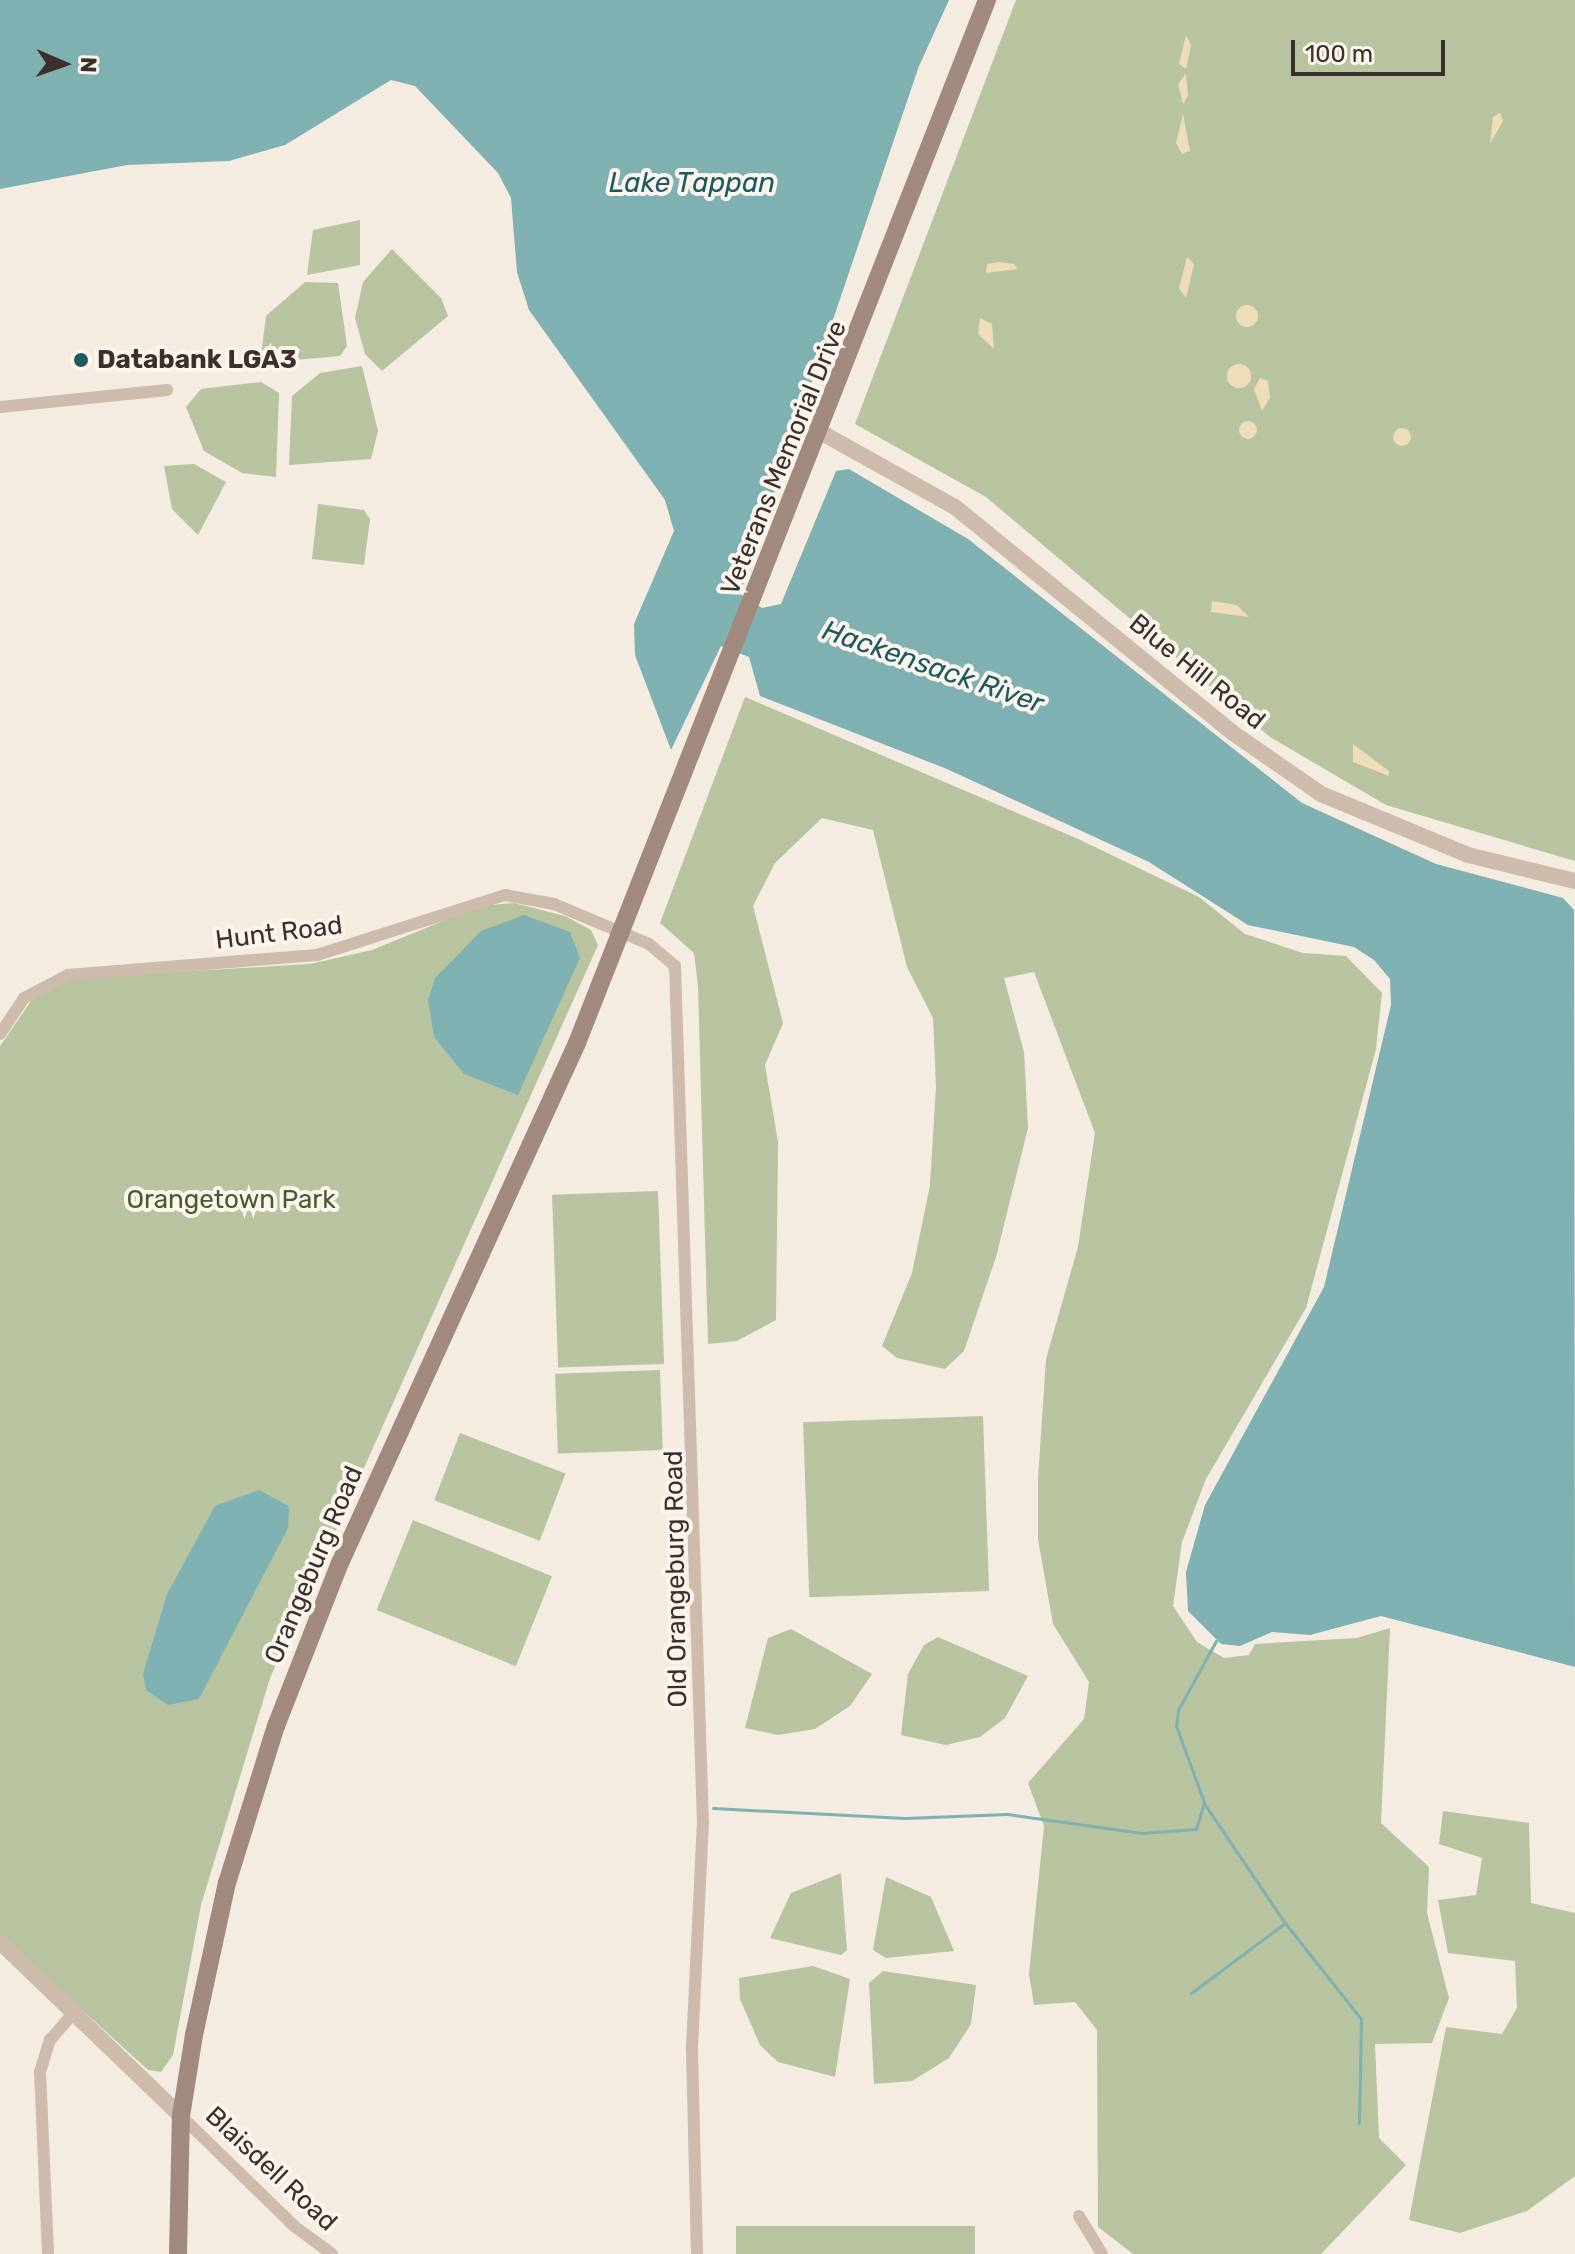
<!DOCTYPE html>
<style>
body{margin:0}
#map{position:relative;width:1575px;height:2254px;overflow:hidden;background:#f4ebe1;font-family:Rubik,sans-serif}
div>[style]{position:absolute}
.green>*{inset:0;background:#b8c4a0;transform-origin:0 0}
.sand>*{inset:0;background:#efdcb8}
.round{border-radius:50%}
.water>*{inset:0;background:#7fb0b2}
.stream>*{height:3px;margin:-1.5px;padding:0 1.5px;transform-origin:1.5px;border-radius:1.5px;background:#7fb0b2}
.minor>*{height:12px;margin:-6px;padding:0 6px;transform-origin:6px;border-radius:6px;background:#cdbbac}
.tertiary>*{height:16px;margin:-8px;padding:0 8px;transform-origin:8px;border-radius:8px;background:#cdbbac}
.secondary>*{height:18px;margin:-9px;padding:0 9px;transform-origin:9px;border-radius:9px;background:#a18a7d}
.dots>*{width:22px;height:22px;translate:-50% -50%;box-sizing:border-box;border:4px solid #fbf5ee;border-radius:50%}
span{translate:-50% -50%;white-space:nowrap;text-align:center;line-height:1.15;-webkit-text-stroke:8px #fbf5ee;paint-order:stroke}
.poi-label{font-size:26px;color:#3b302b;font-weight:700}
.left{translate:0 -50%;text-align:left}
.street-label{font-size:26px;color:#3b302b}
.park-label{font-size:26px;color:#4a5a2e}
.water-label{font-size:28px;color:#1f5a5e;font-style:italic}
.north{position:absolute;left:24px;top:24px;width:80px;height:80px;-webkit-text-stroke:6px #fbf5ee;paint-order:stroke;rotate:92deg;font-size:22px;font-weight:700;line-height:32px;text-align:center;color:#3b302b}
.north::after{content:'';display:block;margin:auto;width:28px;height:36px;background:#3b302b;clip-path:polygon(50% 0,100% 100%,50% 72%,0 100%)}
.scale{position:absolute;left:1291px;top:40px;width:154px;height:36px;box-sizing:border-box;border:4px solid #3b302b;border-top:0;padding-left:10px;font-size:24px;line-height:28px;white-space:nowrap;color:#3b302b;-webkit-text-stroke:6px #fbf5ee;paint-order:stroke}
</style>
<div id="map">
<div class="green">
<i style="clip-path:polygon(1016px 0,1575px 0,1575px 861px,1386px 805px,1270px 737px,986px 497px,855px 424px)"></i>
<i style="clip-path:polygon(360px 220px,360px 265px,307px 275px,313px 230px)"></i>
<i style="clip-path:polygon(392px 249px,441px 298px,448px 316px,382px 371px,365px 354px,355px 318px,363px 282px)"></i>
<i style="clip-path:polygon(305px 282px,338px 283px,347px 346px,340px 356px,260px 363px,266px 316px)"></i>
<i style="clip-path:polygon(362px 366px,378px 431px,371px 459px,289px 465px,292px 396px,320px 373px)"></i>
<i style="clip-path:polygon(261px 382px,279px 393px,276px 477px,242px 473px,204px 451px,186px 407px,201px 389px)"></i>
<i style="clip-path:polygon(194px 464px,226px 482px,198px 535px,172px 509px,164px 466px)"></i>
<i style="clip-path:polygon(318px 504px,364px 510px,370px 519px,364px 565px,312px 559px)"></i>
<i style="clip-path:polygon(745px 697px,1076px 838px,1199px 897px,1245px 934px,1303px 953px,1346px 956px,1382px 993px,1376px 1049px,1306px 1308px,1206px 1479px,1182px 1542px,1173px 1606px,1197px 1642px,1224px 1658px,1249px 1655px,1255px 1644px,1357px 1638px,1390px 1628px,1381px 1823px,1429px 1867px,1427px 1913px,1449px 1998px,1432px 2043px,1375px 2044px,1379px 2138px,1406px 2165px,1321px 2254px,1133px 2254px,1098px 2227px,1097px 2030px,1075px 2002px,1034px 2005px,1029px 1974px,1044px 1826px,1028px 1783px,1084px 1719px,1089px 1682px,1053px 1624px,1038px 1539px,1038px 1479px,1046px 1359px,1078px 1247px,1095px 1133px,1034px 972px,1004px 978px,1024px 1052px,1028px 1128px,996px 1257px,964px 1351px,945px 1369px,897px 1358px,882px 1346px,912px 1273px,930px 1185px,936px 1086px,933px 1018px,907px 967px,873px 830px,822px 818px,775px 863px,753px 906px,783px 1023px,765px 1065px,778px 1142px,776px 1320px,737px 1341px,708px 1344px,698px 986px,694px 953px,660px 923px)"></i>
<i style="clip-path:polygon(514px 903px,565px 916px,591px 930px,598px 945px,270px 1678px,201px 1905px,173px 2055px,161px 2072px,148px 2070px,0 1935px,0 1046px,38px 991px,72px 978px,310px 964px,372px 950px,480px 906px)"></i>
<i style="left:658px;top:1191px;width:173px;height:106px;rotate:88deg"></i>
<i style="left:660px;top:1370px;width:80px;height:105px;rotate:88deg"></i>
<i style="left:983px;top:1416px;width:175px;height:180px;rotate:88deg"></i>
<i style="left:460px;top:1433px;width:113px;height:72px;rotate:21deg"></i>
<i style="left:413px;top:1520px;width:150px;height:97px;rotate:22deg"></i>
<i style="clip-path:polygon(791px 1629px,872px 1674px,850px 1706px,815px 1729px,778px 1735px,745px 1728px,768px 1638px)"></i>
<i style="clip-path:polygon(938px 1637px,1028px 1676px,1005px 1718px,980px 1737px,946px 1745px,901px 1735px,908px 1674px,924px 1645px)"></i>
<i style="clip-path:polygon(1443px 1811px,1529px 1823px,1531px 1903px,1575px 1913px,1575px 2176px,1527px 2211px,1460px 2233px,1409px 2220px,1446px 2027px,1502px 2034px,1517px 2008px,1515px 1961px,1448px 1953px,1438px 1900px,1476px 1895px,1482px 1858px,1439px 1844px)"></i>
<i style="clip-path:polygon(841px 1873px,847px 1950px,841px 1955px,770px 1938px,791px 1893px)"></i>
<i style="clip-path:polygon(886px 1877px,931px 1897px,954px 1951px,886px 1958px,873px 1950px)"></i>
<i style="clip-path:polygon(813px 1966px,850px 1979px,835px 2077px,778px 2062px,760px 2045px,740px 1999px,739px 1978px)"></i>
<i style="clip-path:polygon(883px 1971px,976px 1985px,971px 2024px,949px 2058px,912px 2081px,874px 2084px,869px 1983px)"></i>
<i style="left:736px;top:2226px;width:239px;height:28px"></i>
</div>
<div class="sand">
<i style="clip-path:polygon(1186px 35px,1191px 45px,1186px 69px,1179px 64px)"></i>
<i style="clip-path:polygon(1186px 73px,1188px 96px,1183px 104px,1178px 84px)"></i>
<i style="clip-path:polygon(1500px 113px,1503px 121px,1490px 144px,1493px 117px)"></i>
<i style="clip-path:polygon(1183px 114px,1190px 151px,1182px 154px,1176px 143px)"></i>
<i style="clip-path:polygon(1187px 257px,1194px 264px,1186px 298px,1179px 288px)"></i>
<i style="clip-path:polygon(999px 262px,1014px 264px,1018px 269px,986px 273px,987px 264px)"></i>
<i class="round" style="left:1236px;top:305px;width:22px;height:22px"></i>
<i style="clip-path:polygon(980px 318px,992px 324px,994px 349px,978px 334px)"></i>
<i class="round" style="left:1227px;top:364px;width:24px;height:24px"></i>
<i style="clip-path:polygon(1260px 378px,1268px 381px,1270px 398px,1262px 411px,1254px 389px)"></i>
<i class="round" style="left:1239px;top:421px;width:18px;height:18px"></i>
<i class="round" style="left:1393px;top:428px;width:18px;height:18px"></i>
<i style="clip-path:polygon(1212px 601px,1237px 605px,1249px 617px,1211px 612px)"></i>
<i style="clip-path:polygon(1353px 744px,1389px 771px,1389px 776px,1353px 762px)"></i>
</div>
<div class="water">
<i style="clip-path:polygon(0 0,949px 0,919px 66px,740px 594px,762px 608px,781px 604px,836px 471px,849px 469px,968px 539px,1302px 803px,1436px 864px,1563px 898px,1574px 910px,1575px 1667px,1381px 1616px,1310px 1635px,1272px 1632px,1240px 1646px,1221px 1644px,1188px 1611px,1186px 1572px,1205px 1505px,1324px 1287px,1391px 1005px,1390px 979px,1374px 960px,1354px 947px,1248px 925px,1149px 862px,947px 769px,760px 696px,749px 657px,721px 646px,671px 750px,635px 655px,634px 624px,674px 531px,665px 500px,529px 310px,517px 272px,511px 198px,498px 173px,415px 86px,391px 80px,285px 145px,229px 161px,127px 165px,0 189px)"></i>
<i style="clip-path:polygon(524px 915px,570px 932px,580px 958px,518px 1095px,464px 1074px,434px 1037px,428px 1000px,435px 978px,481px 931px)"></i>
<i style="clip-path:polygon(259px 1490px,289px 1506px,288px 1528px,199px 1699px,168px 1705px,146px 1690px,143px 1674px,167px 1594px,215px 1506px)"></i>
</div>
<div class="stream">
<i style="left:713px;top:1808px;width:192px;rotate:3deg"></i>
<i style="left:905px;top:1818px;width:102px;rotate:-2.2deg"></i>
<i style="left:1007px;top:1814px;width:136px;rotate:8deg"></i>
<i style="left:1142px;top:1833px;width:54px;rotate:-4.2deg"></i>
<i style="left:1196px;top:1829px;width:28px;rotate:-73deg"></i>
<i style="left:1204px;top:1802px;width:81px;rotate:-110.2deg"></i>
<i style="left:1176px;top:1726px;width:16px;rotate:-83deg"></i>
<i style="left:1178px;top:1710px;width:79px;rotate:-61.2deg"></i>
<i style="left:1285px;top:1923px;width:122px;rotate:51.6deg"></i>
<i style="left:1361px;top:2019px;width:104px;rotate:91.1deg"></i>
<i style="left:1191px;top:1993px;width:117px;rotate:-36.7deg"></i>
<i style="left:1285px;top:1923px;width:143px;rotate:-124.1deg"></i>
</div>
<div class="minor">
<i style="left:0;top:407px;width:168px;rotate:-5.8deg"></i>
<i style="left:0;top:1034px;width:43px;rotate:-56.3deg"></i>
<i style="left:24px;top:998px;width:50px;rotate:-27.6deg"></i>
<i style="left:68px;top:975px;width:250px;rotate:-4.6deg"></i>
<i style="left:317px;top:955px;width:197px;rotate:-17.7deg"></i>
<i style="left:505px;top:895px;width:50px;rotate:10.4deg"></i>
<i style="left:554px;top:904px;width:103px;rotate:22.8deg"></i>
<i style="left:649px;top:944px;width:34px;rotate:40deg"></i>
<i style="left:675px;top:966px;width:856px;rotate:88.13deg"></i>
<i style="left:703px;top:1822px;width:228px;rotate:92.8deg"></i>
<i style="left:692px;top:2050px;width:204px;rotate:88.6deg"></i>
<i style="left:181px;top:2116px;width:158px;rotate:44.2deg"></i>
<i style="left:294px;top:2226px;width:47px;rotate:36.4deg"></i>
<i style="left:1079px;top:2216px;width:44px;rotate:58.8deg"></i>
<i style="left:48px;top:2254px;width:182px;rotate:-92.5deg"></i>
<i style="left:40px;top:2072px;width:34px;rotate:-73deg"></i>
<i style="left:50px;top:2040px;width:40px;rotate:-49deg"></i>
</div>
<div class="tertiary">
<i style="left:822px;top:433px;width:152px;rotate:29.1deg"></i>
<i style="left:955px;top:507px;width:358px;rotate:39.1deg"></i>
<i style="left:1233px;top:733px;width:107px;rotate:34.7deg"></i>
<i style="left:1321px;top:794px;width:159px;rotate:22.5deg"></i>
<i style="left:1468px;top:855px;width:110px;rotate:13.7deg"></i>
<i style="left:0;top:1942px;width:251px;rotate:43.9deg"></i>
</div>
<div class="secondary">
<i style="left:178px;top:2254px;width:138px;rotate:-88.8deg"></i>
<i style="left:181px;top:2116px;width:82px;rotate:-80.9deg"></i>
<i style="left:194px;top:2035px;width:156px;rotate:-77.8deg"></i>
<i style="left:227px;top:1883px;width:164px;rotate:-72.7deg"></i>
<i style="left:276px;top:1726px;width:175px;rotate:-68.6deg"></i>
<i style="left:340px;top:1563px;width:571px;rotate:-65.5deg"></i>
<i style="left:577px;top:1043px;width:1121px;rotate:-68.54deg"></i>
</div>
<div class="dots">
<i style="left:81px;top:360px;background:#1f5a5e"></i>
</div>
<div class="poi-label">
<span class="left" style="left:97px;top:360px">Databank LGA3</span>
</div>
<div class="street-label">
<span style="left:784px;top:458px;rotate:-68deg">Veterans Memorial Drive</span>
<span style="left:1197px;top:672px;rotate:39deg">Blue Hill Road</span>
<span style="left:279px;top:933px;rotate:-7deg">Hunt Road</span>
<span style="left:314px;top:1565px;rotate:-67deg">Orangeburg Road</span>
<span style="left:676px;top:1579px;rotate:-91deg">Old Orangeburg Road</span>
<span style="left:271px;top:2169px;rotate:43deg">Blaisdell Road</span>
</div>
<div class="park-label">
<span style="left:231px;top:1200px">Orangetown Park</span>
</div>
<div class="water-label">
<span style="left:692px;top:183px">Lake Tappan</span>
<span style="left:933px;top:667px;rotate:19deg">Hackensack River</span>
</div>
<div class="north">N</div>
<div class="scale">100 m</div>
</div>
